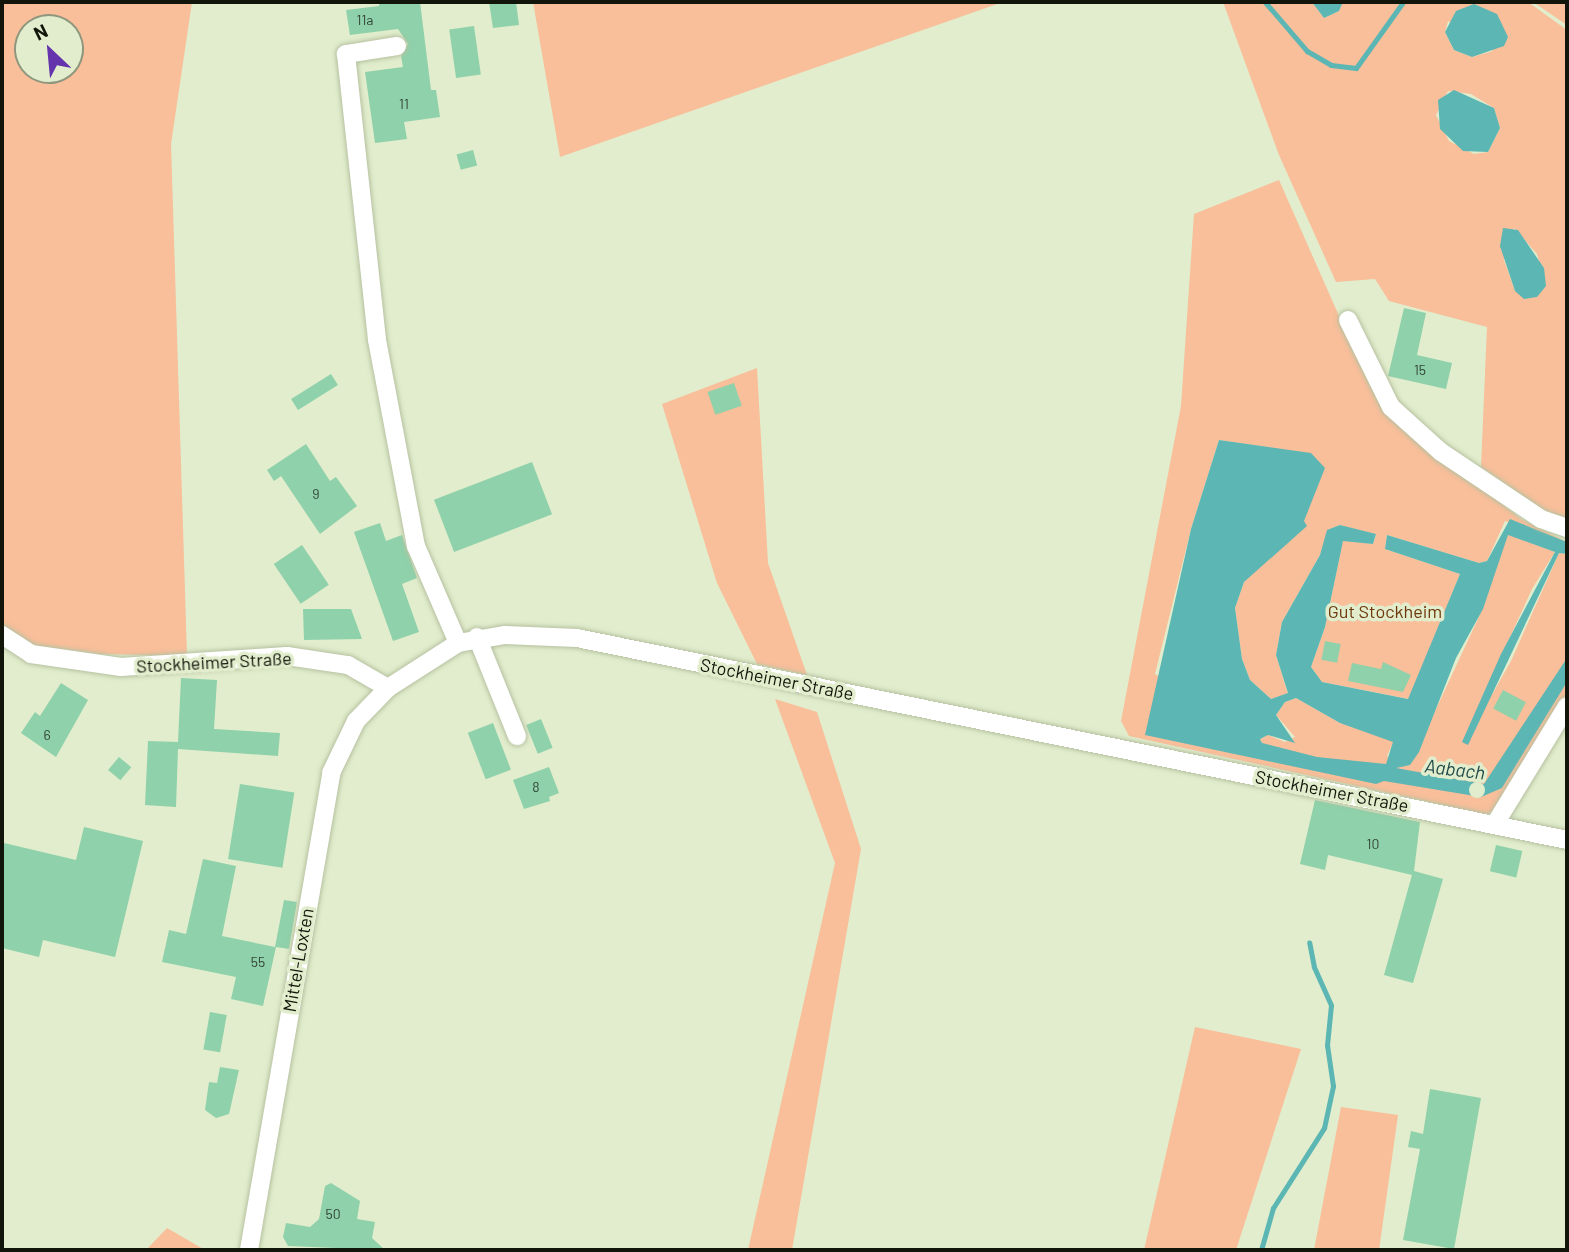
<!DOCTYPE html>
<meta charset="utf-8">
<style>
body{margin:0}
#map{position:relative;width:1569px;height:1252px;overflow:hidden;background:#e1edcc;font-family:Barlow,sans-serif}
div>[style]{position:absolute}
.green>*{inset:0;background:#f9be9a}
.water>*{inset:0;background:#5bb6b4}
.pier>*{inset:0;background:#e1edcc}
.round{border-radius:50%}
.stream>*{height:5px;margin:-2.5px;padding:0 2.5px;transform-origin:2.5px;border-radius:2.5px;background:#5bb6b4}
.building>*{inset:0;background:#8fd1aa;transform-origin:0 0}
.roads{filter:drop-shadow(0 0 2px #b6c1a1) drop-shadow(0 0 2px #b6c1a1)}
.minor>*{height:18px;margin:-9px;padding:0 9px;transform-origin:9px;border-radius:9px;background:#fff}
span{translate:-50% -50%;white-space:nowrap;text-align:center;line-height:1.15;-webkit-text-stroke:7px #e1edcc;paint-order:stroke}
.number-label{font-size:14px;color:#314432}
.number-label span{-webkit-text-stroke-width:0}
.park-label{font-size:18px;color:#6e370b}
.street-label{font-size:18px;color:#12150a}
.water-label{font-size:19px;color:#224c4b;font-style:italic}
.frame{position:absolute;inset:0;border:4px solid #12150a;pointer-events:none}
.north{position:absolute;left:14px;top:14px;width:70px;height:70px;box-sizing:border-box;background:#e1edcc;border:2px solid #8e977e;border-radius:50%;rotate:334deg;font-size:19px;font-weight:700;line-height:28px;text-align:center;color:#12150a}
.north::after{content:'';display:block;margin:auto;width:24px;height:32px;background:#6534ac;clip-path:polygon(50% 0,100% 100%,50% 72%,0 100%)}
</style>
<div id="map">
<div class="green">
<i style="clip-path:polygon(evenodd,2px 2px,192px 2px,171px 144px,187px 656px,101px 654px,32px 645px,2px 624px,2px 2px,28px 28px,70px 28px,70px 70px,28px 70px,28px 28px)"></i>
<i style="clip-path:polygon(533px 2px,1003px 2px,560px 157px)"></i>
<i style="clip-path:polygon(evenodd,1223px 2px,1312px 2px,1324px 18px,1339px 11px,1343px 2px,1528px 2px,1567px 30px,1567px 519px,1551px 515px,1481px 467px,1487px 327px,1389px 301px,1375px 279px,1336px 282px,1279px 155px,1223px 2px,1448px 21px,1493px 51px,1472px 57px,1454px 50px,1445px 32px,1448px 21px,1223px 2px,1448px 91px,1471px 94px,1494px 108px,1500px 128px,1488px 152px,1474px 154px,1449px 141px,1436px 115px,1448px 91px,1223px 2px,1514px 228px,1537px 254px,1546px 286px,1515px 291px,1504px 260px,1514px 228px)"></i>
<i style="clip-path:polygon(1533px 2px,1567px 2px,1567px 25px)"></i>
<i style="clip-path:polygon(1279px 180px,1370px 386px,1386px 412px,1521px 519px,1567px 542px,1505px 521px,1487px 561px,1479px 563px,1387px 535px,1385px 549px,1460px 574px,1409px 699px,1322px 682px,1311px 667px,1325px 627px,1343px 540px,1373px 544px,1376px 535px,1340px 525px,1328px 530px,1320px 555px,1282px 622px,1276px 655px,1288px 694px,1271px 699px,1250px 680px,1242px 659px,1235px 608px,1244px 582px,1304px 521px,1266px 447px,1219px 440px,1191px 529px,1155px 674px,1262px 743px,1260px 739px,1268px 735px,1285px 742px,1295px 737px,1276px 715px,1285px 702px,1296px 698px,1340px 723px,1394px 741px,1387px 756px,1398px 766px,1410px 765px,1483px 608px,1508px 534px,1555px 552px,1532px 589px,1474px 716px,1493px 693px,1511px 661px,1559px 553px,1567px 554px,1567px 698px,1496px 811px,1485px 814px,1129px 736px,1121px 721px,1181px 406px,1194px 214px)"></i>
<i style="clip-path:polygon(757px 368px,768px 563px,807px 675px,757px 664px,717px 583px,662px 404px)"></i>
<i style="clip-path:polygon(775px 699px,817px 712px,861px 849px,792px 1250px,748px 1250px,835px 863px)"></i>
<i style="clip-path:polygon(1195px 1027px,1301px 1049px,1236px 1250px,1144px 1250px)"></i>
<i style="clip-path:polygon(1341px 1107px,1398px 1115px,1379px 1250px,1314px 1250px)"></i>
<i style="clip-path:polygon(167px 1228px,205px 1250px,146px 1250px)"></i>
</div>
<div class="water">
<i style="clip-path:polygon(1312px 2px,1343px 2px,1339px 11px,1324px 18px)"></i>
<i style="clip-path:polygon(1474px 4px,1497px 14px,1508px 37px,1504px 46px,1472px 57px,1454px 50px,1445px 32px,1456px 11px)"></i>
<i style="clip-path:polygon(1454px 90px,1494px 108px,1500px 128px,1488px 152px,1463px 151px,1440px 129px,1438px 100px)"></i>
<i style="clip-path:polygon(1503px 228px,1518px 230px,1544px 268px,1546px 286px,1537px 297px,1524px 299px,1515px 291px,1500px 246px)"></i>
<i style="clip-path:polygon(evenodd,1219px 440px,1311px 453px,1325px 468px,1304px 521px,1307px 526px,1244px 582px,1235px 608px,1242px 659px,1250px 680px,1271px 699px,1288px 693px,1276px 655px,1282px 622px,1320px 555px,1327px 530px,1340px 525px,1376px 534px,1373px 544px,1343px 541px,1325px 627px,1311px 667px,1322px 682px,1408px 699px,1460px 574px,1385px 549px,1387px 535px,1479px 563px,1487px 561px,1510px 519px,1567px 542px,1567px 554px,1559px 553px,1468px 745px,1462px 742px,1501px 654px,1555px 552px,1508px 535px,1483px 609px,1456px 658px,1419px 752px,1410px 765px,1396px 768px,1484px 784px,1567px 658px,1567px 682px,1502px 788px,1481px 797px,1384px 781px,1376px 784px,1145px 735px,1191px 529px,1219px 440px,1296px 698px,1340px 723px,1393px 742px,1386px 764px,1317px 757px,1262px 743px,1260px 739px,1268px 735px,1295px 743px,1276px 715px,1285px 702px,1296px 698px)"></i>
</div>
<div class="pier">
<i class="round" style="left:1469px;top:782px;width:16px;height:16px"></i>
</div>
<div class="stream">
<i style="left:1265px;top:2px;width:65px;rotate:49.4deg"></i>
<i style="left:1307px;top:51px;width:28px;rotate:30deg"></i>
<i style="left:1331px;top:65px;width:25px;rotate:7deg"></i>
<i style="left:1356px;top:68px;width:81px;rotate:-54.5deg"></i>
<i style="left:1261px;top:1250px;width:44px;rotate:-74.1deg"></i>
<i style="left:1273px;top:1208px;width:95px;rotate:-57.5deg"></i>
<i style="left:1324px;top:1128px;width:43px;rotate:-77.9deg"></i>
<i style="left:1333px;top:1086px;width:41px;rotate:-98.3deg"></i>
<i style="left:1327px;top:1045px;width:40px;rotate:-84.3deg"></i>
<i style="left:1331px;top:1005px;width:42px;rotate:-114.1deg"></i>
<i style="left:1314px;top:967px;width:25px;rotate:-101deg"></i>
</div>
<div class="building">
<i style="clip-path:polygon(379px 2px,420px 2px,431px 90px,436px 90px,440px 117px,404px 122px,407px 139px,375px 143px,365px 72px,403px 67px,401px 56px,408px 44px,398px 29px,350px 35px,346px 10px,379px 6px)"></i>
<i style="clip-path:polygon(489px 2px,516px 2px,519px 25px,493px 28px)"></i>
<i style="left:474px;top:26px;width:49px;height:25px;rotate:82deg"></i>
<i style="left:473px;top:150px;width:16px;height:17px;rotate:75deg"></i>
<i style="clip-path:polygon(1404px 308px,1426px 313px,1417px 355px,1452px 363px,1446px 389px,1388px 376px)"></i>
<i style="left:331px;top:374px;width:13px;height:47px;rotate:58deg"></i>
<i style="left:734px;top:383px;width:24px;height:28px;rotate:71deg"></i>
<i style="clip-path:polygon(306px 444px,330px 481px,336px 477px,357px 506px,320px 534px,281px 476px,274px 481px,267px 470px)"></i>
<i style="left:532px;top:462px;width:56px;height:105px;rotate:69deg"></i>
<i style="clip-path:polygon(380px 523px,386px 541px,402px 535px,417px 578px,402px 584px,419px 632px,393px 641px,354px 532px)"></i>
<i style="left:302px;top:545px;width:48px;height:34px;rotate:56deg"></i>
<i style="clip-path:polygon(303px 609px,351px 609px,362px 639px,304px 640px)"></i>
<i style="left:1325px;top:641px;width:16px;height:19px;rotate:11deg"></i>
<i style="clip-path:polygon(1383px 662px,1411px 675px,1403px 692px,1348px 681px,1352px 663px,1381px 669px)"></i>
<i style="clip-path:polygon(181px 678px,217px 680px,214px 729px,280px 733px,278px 756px,178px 749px,176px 807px,145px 805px,148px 741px,178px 742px)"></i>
<i style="clip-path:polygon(61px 683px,88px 700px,56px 757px,21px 733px,35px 712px,40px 716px)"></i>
<i style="left:1503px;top:690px;width:26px;height:21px;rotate:28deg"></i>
<i style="left:541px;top:719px;width:31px;height:16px;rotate:68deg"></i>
<i style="left:493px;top:723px;width:50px;height:27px;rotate:69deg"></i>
<i style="left:119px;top:757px;width:16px;height:17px;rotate:40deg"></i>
<i style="clip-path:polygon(549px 767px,559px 793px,549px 797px,550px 801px,524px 809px,513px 780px)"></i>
<i style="left:240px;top:784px;width:55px;height:76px;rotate:9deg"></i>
<i style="clip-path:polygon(1315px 800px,1420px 822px,1414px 871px,1443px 879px,1413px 983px,1384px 975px,1412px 875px,1328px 855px,1325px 870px,1300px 864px)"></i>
<i style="clip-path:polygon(84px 827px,143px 841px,115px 957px,43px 940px,39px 957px,2px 948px,4px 843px,76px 860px)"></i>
<i style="left:1496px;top:845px;width:27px;height:27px;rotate:13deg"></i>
<i style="clip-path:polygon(203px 859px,236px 866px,222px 936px,275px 947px,284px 900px,297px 902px,289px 949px,276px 947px,263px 1006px,231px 999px,236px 977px,162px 962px,169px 930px,186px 934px)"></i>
<i style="left:210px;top:1012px;width:17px;height:38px;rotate:10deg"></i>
<i style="clip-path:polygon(220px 1067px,239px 1070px,229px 1114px,216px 1118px,205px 1110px,209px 1082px,217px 1083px)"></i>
<i style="clip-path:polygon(1430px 1089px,1481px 1098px,1454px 1249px,1403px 1240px,1420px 1149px,1408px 1147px,1411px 1131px,1423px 1134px)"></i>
<i style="clip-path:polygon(331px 1183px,360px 1201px,357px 1219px,375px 1222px,372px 1238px,385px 1250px,288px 1246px,283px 1237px,286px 1223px,310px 1227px,319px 1219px,325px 1186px)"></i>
</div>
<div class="roads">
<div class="minor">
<i style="left:397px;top:46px;width:52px;rotate:171.1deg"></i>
<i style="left:346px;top:54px;width:288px;rotate:83.8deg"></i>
<i style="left:377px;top:340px;width:210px;rotate:79.3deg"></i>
<i style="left:416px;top:546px;width:106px;rotate:66.6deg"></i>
<i style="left:1348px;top:320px;width:97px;rotate:63.7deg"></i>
<i style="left:1391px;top:407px;width:67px;rotate:42deg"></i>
<i style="left:1441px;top:452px;width:120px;rotate:33.8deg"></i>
<i style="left:1541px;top:519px;width:28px;rotate:19deg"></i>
<i style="left:2px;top:635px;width:35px;rotate:33deg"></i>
<i style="left:31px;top:654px;width:91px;rotate:8.2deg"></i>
<i style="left:121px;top:667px;width:166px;rotate:-3.8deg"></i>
<i style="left:287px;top:656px;width:62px;rotate:8.4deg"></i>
<i style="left:348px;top:665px;width:46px;rotate:29.9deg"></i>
<i style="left:477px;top:637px;width:107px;rotate:68deg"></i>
<i style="left:1495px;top:824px;width:138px;rotate:-58.6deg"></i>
<i style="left:249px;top:1250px;width:484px;rotate:-80.2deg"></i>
<i style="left:331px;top:773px;width:58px;rotate:-64.3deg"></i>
<i style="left:356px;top:721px;width:46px;rotate:-45.9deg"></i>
<i style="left:388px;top:688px;width:83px;rotate:-32.7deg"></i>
<i style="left:458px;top:643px;width:48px;rotate:-9.7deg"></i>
<i style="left:505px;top:635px;width:72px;rotate:2.4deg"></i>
<i style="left:577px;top:638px;width:1010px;rotate:11.53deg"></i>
</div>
</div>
<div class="number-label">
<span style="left:365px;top:20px">11a</span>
<span style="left:404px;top:104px">11</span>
<span style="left:1420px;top:370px">15</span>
<span style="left:316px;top:494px">9</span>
<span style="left:47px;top:735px">6</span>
<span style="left:536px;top:787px">8</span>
<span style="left:1373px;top:844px">10</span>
<span style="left:258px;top:962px">55</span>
<span style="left:333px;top:1214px">50</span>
</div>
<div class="park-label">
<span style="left:1385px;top:611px">Gut Stockheim</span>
</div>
<div class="street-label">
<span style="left:214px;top:662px;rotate:-3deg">Stockheimer Straße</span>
<span style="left:777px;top:679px;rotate:11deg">Stockheimer Straße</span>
<span style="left:1332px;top:791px;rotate:11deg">Stockheimer Straße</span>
<span style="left:298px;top:960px;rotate:-80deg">Mittel-Loxten</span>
</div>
<div class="water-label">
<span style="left:1455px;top:769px;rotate:7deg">Aabach</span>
</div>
<div class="frame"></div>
<div class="north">N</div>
</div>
